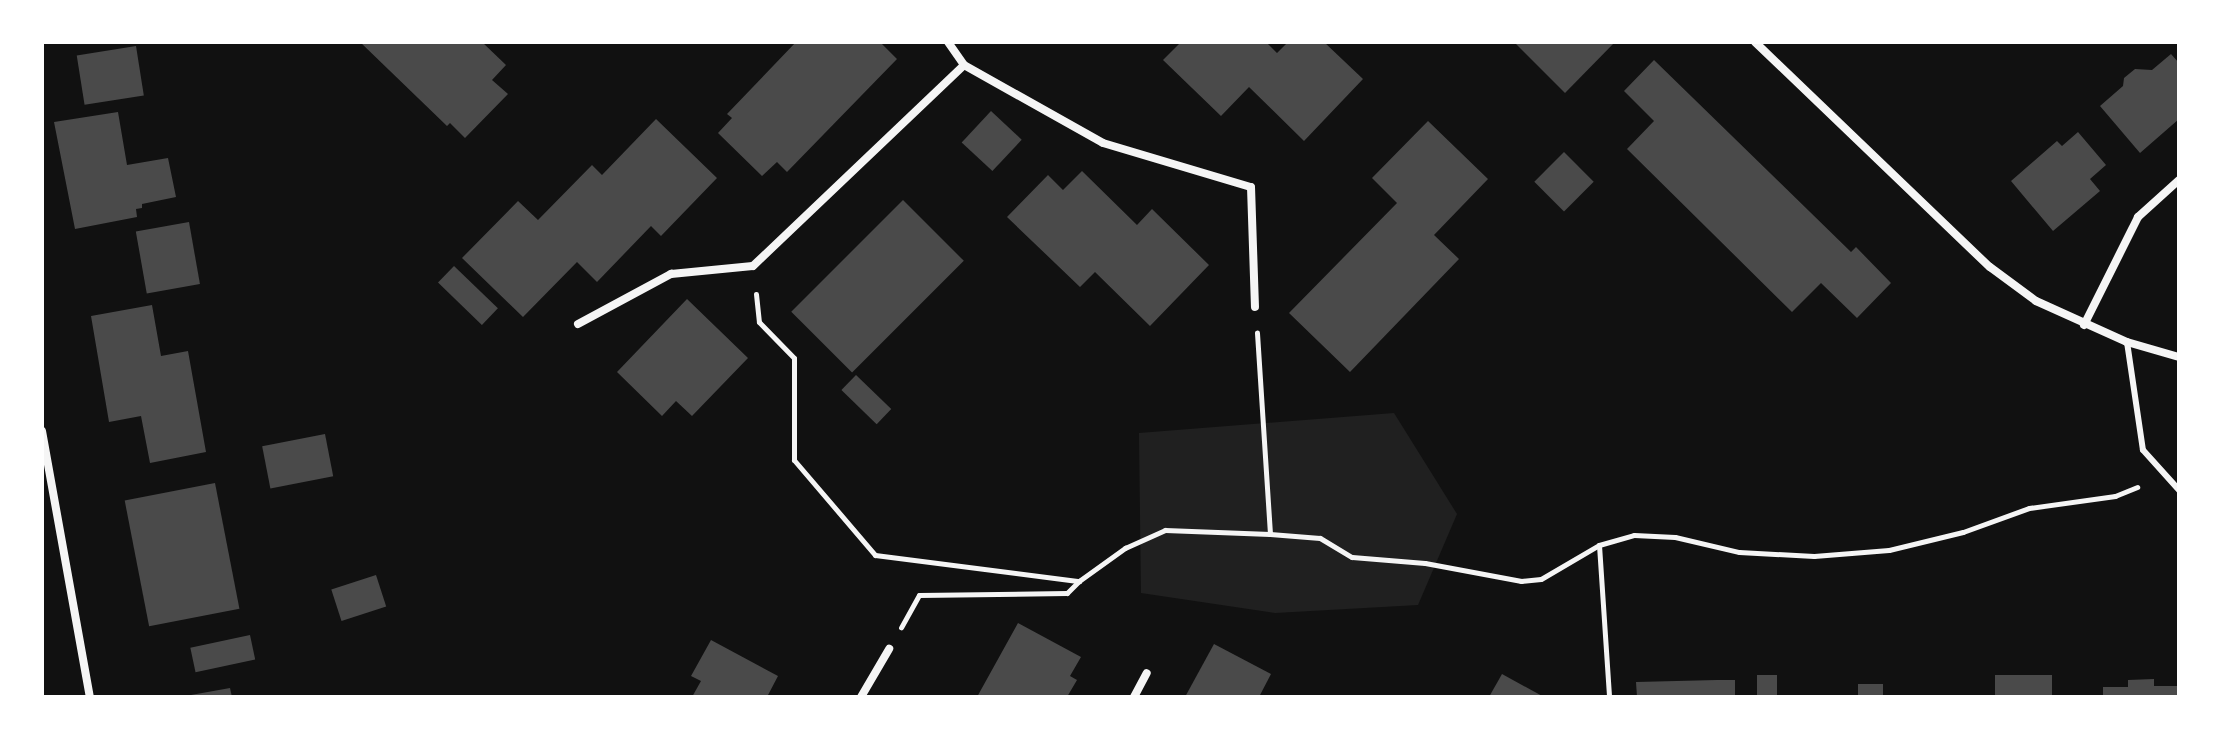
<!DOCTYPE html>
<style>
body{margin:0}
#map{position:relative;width:2221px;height:739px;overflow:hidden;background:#111;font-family:Jost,sans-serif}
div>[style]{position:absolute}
.green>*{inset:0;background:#202020}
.building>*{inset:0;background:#4a4a4a;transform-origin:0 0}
.path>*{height:5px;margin:-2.5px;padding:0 2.5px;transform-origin:2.5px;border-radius:2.5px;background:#f5f5f5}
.service>*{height:6px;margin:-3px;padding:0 3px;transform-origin:3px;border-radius:3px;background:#f5f5f5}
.minor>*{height:8px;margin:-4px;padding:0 4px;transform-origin:4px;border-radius:4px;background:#f5f5f5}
span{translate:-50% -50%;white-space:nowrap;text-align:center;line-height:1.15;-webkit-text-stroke:7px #fff;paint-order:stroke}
.frame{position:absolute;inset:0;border:44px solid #fff;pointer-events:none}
</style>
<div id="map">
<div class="green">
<i style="clip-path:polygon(1394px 413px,1457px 514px,1418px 605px,1275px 613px,1141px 593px,1139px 433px)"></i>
</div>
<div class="building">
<i style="clip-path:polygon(360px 42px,482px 42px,506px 65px,492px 80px,508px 94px,465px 138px,450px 123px,447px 126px)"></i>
<i style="clip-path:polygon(796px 42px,884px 42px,882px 44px,897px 59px,787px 172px,777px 162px,762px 176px,718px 133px,732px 118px,727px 114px)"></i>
<i style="clip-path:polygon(1181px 42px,1266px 42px,1277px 53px,1288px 42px,1324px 42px,1363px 79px,1304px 141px,1249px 87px,1221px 116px,1163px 60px)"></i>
<i style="clip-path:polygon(1514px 42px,1615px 42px,1565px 93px)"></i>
<i style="left:136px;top:46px;width:50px;height:60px;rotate:81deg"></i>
<i style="clip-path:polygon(2171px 54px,2179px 63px,2179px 119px,2140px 153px,2100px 106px,2123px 86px,2124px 78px,2135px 69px,2152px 70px)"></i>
<i style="clip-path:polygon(1654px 60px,1851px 252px,1856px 247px,1891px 283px,1857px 318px,1821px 283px,1792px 312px,1627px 149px,1654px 121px,1624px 91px)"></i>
<i style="left:991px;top:111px;width:42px;height:43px;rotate:43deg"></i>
<i style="clip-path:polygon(118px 112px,127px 165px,168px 158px,176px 197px,142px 204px,142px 208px,136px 209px,137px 217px,75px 229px,54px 122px)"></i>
<i style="clip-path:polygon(656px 119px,717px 178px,661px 236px,651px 226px,597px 282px,577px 262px,523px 317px,462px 258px,518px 201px,538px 220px,592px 165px,602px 175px)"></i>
<i style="clip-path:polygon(1428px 121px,1488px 179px,1434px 235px,1459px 259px,1350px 372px,1289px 313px,1397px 203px,1372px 178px)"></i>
<i style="clip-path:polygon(2078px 132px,2106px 165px,2090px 179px,2100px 191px,2053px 231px,2011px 181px,2057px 141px,2062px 146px)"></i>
<i style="left:1564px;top:152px;width:42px;height:42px;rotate:45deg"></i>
<i style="clip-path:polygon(1082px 171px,1137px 225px,1152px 209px,1209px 265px,1150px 326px,1095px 272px,1080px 287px,1007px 217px,1048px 175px,1063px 190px)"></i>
<i style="left:903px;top:200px;width:86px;height:158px;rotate:45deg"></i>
<i style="left:189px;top:222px;width:63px;height:54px;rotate:80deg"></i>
<i style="left:454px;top:266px;width:61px;height:23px;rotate:44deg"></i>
<i style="clip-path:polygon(687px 299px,748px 358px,692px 416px,676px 401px,662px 416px,617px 372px)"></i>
<i style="clip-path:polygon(152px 305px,161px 356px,188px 351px,206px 452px,150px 463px,141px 416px,109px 422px,91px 316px)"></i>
<i style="left:856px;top:375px;width:49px;height:21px;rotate:44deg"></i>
<i style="left:325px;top:434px;width:43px;height:64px;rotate:79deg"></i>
<i style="left:215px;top:483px;width:128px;height:92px;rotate:79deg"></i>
<i style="left:376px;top:575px;width:33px;height:47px;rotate:72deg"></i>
<i style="clip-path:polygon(1018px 623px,1081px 657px,1070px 676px,1077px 680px,1067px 697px,977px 697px)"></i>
<i style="left:250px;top:635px;width:25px;height:61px;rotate:78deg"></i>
<i style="clip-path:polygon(711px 640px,778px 676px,767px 697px,692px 697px,701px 681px,691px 676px)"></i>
<i style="clip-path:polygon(1214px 644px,1271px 674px,1259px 697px,1185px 697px)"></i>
<i style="clip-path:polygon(1502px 674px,1544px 697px,1489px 697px)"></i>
<i style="left:1757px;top:675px;width:20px;height:22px"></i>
<i style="left:2052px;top:675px;width:22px;height:57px;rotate:90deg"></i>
<i style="clip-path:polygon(2154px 679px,2154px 686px,2179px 686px,2179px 697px,2103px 697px,2103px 687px,2128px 687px,2128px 680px)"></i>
<i style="clip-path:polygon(1717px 680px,1735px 680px,1735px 697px,1637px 697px,1636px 682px)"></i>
<i style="left:1858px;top:684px;width:25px;height:13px"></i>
<i style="clip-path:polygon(230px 688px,232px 697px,191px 697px,191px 695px)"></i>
</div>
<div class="path">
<i style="left:756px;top:294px;width:28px;rotate:84deg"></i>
<i style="left:759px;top:322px;width:50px;rotate:45.8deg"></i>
<i style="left:794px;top:358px;width:102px;rotate:90deg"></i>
<i style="left:794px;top:460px;width:125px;rotate:49.5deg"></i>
<i style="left:875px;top:555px;width:206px;rotate:7.3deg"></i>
<i style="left:1079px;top:581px;width:17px;rotate:135deg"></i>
<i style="left:1067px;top:593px;width:148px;rotate:179.2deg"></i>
<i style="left:919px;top:595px;width:37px;rotate:119deg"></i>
<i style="left:1270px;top:534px;width:50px;rotate:4.6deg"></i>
<i style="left:1320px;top:538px;width:37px;rotate:31deg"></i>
<i style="left:1352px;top:557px;width:73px;rotate:4.7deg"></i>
<i style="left:1425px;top:563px;width:98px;rotate:10.6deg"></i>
<i style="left:1521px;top:581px;width:20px;rotate:-6deg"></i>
<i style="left:1541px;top:579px;width:67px;rotate:-30.4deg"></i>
<i style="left:1599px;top:545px;width:36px;rotate:-16deg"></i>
<i style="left:1634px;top:535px;width:41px;rotate:2.8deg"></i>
<i style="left:1675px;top:537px;width:66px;rotate:13.2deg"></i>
<i style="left:1739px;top:552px;width:75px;rotate:3.1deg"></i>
<i style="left:1814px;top:556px;width:75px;rotate:-4.6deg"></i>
<i style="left:1889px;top:550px;width:76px;rotate:-13.7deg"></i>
<i style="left:1963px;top:532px;width:70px;rotate:-20deg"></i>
<i style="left:2029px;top:508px;width:87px;rotate:-7.9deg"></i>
<i style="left:2115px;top:496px;width:24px;rotate:-22deg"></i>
<i style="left:1599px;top:545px;width:152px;rotate:86.2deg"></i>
<i style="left:1079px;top:581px;width:57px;rotate:-35.7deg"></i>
<i style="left:1125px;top:548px;width:44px;rotate:-24.2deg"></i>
<i style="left:1165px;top:530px;width:105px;rotate:2.2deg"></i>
<i style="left:1270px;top:534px;width:202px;rotate:-93.7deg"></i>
</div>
<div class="service">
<i style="left:2127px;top:342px;width:109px;rotate:81.6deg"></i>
<i style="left:2143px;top:450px;width:54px;rotate:48deg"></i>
</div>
<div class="minor">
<i style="left:948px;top:42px;width:28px;rotate:55deg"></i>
<i style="left:964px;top:65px;width:159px;rotate:29.3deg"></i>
<i style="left:1103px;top:143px;width:154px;rotate:16.6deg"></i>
<i style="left:1251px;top:187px;width:120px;rotate:88.1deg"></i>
<i style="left:1755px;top:42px;width:325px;rotate:43.8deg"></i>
<i style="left:1990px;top:267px;width:57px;rotate:36.5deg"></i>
<i style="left:2036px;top:301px;width:100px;rotate:24.3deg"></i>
<i style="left:2127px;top:342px;width:54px;rotate:16.1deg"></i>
<i style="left:578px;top:324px;width:106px;rotate:-28.3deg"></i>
<i style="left:671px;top:274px;width:82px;rotate:-5.6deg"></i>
<i style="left:753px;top:266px;width:291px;rotate:-43.6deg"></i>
<i style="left:2084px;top:325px;width:121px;rotate:-63.4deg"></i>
<i style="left:2138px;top:217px;width:55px;rotate:-42.1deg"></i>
<i style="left:42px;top:431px;width:270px;rotate:79.8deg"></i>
<i style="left:861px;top:697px;width:56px;rotate:-59.7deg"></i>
<i style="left:1134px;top:697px;width:27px;rotate:-62deg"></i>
</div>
<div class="frame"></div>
</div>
